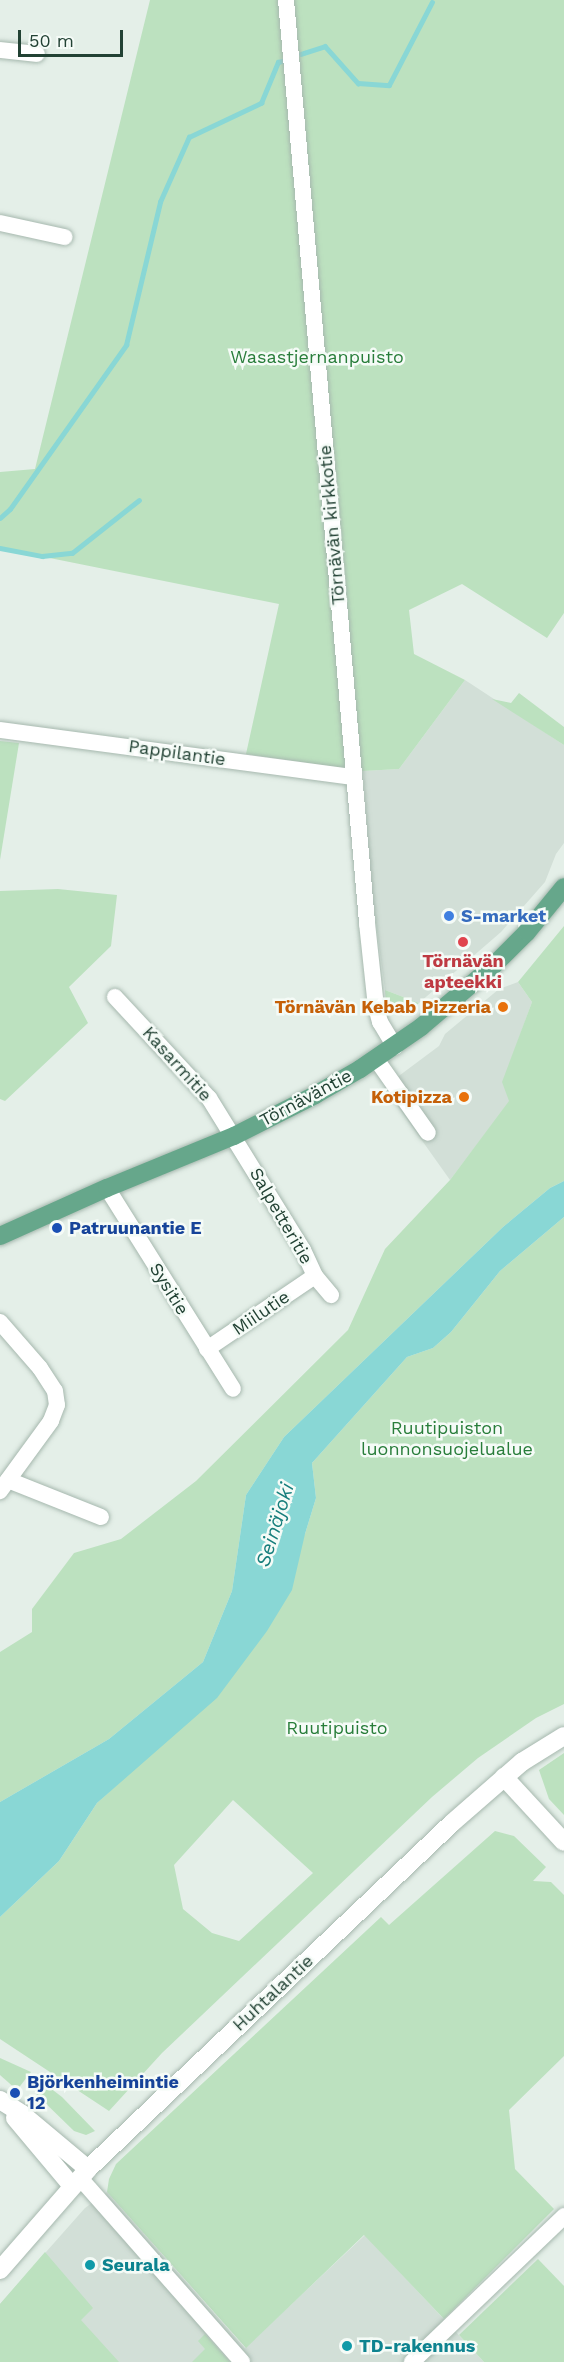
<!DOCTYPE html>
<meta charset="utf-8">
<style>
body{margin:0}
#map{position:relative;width:564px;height:2362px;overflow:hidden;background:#e4efe8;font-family:"Work Sans",sans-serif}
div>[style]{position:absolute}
.built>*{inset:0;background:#d2dfd7}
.green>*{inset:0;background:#bce1bf}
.water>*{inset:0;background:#89d7d5}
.stream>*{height:4.5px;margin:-2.25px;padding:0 2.25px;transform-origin:2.25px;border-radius:2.25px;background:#89d7d5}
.roads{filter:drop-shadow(0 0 2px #a6b8ae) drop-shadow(0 0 2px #a6b8ae)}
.minor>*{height:16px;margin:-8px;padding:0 8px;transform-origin:8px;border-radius:8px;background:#fff}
.tertiary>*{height:18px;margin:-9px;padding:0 9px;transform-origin:9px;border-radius:9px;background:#fff}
.secondary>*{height:18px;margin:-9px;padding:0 9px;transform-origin:9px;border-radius:9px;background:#fff}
.primary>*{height:18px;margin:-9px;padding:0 9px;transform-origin:9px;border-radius:9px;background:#66a78b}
.dots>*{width:16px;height:16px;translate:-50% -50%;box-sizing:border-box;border:3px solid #f5fbf7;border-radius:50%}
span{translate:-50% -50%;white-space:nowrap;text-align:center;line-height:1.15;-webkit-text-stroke:5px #f5fbf7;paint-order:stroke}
.park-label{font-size:18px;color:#287d3a}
.street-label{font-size:18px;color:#224234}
.shop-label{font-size:18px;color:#366cbe;font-weight:700}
.left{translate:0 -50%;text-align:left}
.health-label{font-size:18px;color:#be3a42;font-weight:700}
.food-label{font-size:18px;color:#c56008;font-weight:700}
.right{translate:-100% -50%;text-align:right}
.transit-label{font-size:18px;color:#164399;font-weight:700}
.culture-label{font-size:18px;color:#0d838f;font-weight:700}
.water-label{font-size:20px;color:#167e7c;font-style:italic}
.scale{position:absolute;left:18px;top:30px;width:105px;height:27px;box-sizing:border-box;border:3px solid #224234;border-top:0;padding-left:8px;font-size:18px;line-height:21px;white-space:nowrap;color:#224234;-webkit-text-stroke:4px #f5fbf7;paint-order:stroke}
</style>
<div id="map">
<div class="built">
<i style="clip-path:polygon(465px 680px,564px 745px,564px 843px,556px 854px,545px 882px,501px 932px,419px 1003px,385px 990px,372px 893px,363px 771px,399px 769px)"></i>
<i style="clip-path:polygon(518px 982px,532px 1002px,503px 1082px,510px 1101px,450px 1180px,384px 1087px,439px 1046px,445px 1034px,499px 989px)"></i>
<i style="clip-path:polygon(107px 2192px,245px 2348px,365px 2235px,484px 2362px,0 2362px,0 2304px,85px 2208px)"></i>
</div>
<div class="green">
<i style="clip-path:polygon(150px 0,564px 0,564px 613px,547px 638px,462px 584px,409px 610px,414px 654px,465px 680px,399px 769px,363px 771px,246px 754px,279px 604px,0 548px,0 472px,35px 469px)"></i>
<i style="clip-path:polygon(519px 693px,564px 727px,564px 745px,492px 699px,511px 703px)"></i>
<i style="clip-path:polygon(0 741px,19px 743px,0 860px)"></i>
<i style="clip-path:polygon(58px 889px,117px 895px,111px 946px,69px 987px,88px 1023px,5px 1101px,0 1099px,0 891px)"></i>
<i style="clip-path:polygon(564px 926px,564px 1181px,550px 1188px,503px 1227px,284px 1437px,246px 1495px,232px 1591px,203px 1662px,109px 1739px,0 1802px,0 1652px,32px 1632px,32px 1609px,74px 1553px,121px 1539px,196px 1481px,348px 1330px,385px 1249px,450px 1180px,509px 1101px,502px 1082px,532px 1002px,518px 982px)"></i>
<i style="clip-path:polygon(385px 990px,419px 1003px,404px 1015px,398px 1014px,386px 1005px)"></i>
<i style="clip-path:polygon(evenodd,564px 1217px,564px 1704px,536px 1718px,478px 1758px,432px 1797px,162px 2053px,109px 2111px,0 2039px,0 1917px,59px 1861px,97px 1803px,132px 1771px,305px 1534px,316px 1498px,312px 1463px,407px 1357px,433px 1348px,451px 1332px,500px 1271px,564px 1217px,233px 1800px,313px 1873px,239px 1941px,212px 1933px,183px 1909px,174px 1865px,233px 1800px)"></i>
<i style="clip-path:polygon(564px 1753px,564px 1815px,549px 1799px,539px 1770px)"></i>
<i style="clip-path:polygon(495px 1831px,514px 1836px,546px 1867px,533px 1881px,551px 1882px,564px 1895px,564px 2056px,509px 2110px,515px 2169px,554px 2209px,444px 2319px,364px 2235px,246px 2348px,107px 2192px,109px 2179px,116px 2164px,381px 1917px,389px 1925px)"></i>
<i style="clip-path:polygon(0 2058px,31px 2072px,17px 2090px,0 2075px)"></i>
<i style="clip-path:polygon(41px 2081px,62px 2097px,95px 2131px,86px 2135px,74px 2131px,37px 2095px,36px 2089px)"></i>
<i style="clip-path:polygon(45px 2252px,93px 2308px,81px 2320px,119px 2362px,0 2362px,0 2304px)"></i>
<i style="clip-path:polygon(538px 2259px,564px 2286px,564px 2362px,484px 2362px,459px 2335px)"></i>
<i style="clip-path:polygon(205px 2334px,230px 2362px,192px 2362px,205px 2349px,198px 2341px)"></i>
</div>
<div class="water">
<i style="clip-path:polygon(564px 1181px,564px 1217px,500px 1271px,451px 1332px,433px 1348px,407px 1357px,312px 1463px,316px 1498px,305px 1534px,292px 1590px,267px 1631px,217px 1698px,97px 1803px,59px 1861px,0 1917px,0 1802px,109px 1739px,203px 1662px,232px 1591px,246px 1495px,284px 1437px,503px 1227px,550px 1188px)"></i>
</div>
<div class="stream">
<i style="left:301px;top:54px;width:25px;rotate:-18deg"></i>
<i style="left:325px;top:46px;width:50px;rotate:48.3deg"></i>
<i style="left:358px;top:83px;width:31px;rotate:4deg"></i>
<i style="left:389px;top:85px;width:93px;rotate:-62.6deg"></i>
<i style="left:0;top:518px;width:13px;rotate:-42deg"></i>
<i style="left:10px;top:509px;width:201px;rotate:-54.7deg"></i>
<i style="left:126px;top:345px;width:147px;rotate:-76.6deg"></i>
<i style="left:160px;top:202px;width:71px;rotate:-66deg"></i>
<i style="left:189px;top:137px;width:80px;rotate:-25.3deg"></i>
<i style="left:261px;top:103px;width:44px;rotate:-67.5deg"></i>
<i style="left:278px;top:62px;width:4px;rotate:-14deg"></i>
<i style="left:0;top:548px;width:43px;rotate:10.8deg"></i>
<i style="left:42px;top:556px;width:30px;rotate:-6deg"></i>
<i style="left:72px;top:553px;width:85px;rotate:-38.3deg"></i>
</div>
<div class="roads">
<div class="minor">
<i style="left:286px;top:0;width:927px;rotate:84.98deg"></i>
<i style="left:367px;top:923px;width:84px;rotate:83.9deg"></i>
<i style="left:376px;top:1007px;width:16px;rotate:75deg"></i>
<i style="left:380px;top:1022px;width:29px;rotate:59deg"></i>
<i style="left:0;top:50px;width:37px;rotate:6deg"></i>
<i style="left:0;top:223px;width:66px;rotate:12.3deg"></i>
<i style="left:0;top:730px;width:356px;rotate:7.6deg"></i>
<i style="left:115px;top:997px;width:138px;rotate:47.1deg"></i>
<i style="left:209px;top:1098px;width:179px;rotate:58.3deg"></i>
<i style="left:303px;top:1250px;width:29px;rotate:65deg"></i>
<i style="left:315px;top:1276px;width:25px;rotate:50deg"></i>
<i style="left:376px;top:1059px;width:90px;rotate:54.9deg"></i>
<i style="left:107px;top:1188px;width:237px;rotate:57.9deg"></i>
<i style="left:0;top:1322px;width:61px;rotate:49deg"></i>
<i style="left:40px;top:1368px;width:27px;rotate:57deg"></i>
<i style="left:55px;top:1391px;width:14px;rotate:82deg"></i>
<i style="left:57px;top:1405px;width:17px;rotate:111deg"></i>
<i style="left:51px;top:1421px;width:87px;rotate:126.1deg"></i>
<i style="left:207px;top:1349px;width:130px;rotate:-34.1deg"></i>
<i style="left:8px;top:1480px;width:100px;rotate:21.7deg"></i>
<i style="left:80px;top:2178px;width:245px;rotate:48.6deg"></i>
<i style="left:412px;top:2362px;width:211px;rotate:-43.8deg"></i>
</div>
<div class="tertiary">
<i style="left:504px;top:1777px;width:88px;rotate:47.3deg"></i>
<i style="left:0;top:2100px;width:26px;rotate:32deg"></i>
<i style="left:22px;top:2114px;width:86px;rotate:39.8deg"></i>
<i style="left:15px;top:2118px;width:89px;rotate:50deg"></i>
</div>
<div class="secondary">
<i style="left:0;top:2270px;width:134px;rotate:-48.9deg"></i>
<i style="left:88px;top:2169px;width:502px;rotate:-43.55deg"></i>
<i style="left:452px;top:1823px;width:93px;rotate:-41.1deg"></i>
<i style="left:522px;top:1762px;width:49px;rotate:-31.8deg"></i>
</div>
<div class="primary">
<i style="left:0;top:1236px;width:117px;rotate:-24.2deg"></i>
<i style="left:107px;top:1188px;width:137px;rotate:-22.3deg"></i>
<i style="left:234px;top:1136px;width:91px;rotate:-26.8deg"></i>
<i style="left:315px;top:1095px;width:52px;rotate:-30deg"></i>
<i style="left:360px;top:1069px;width:74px;rotate:-34.5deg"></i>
<i style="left:421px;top:1027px;width:94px;rotate:-40.3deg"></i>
<i style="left:493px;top:966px;width:48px;rotate:-45deg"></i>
<i style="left:527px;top:932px;width:58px;rotate:-50.6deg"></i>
</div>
</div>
<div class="dots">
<i style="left:449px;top:916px;background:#3f7fe0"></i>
<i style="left:463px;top:942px;background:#e0444e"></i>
<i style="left:503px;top:1007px;background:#e8710a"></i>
<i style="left:464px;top:1097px;background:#e8710a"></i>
<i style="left:57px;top:1228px;background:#1a4fb4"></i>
<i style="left:15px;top:2093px;background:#1a4fb4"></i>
<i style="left:90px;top:2265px;background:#0f9aa8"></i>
<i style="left:347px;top:2346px;background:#0f9aa8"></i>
</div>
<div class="park-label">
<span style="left:317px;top:357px">Wasastjernanpuisto</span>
<span style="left:447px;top:1439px">Ruutipuiston<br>luonnonsuojelualue</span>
<span style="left:337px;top:1728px">Ruutipuisto</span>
</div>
<div class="street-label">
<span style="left:332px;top:525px;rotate:-95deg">Törnävän kirkkotie</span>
<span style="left:177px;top:753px;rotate:8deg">Pappilantie</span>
<span style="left:177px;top:1064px;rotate:48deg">Kasarmitie</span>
<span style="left:306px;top:1098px;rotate:-28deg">Törnäväntie</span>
<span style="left:281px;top:1216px;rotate:60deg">Salpetteritie</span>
<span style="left:169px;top:1289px;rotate:58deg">Sysitie</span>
<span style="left:261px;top:1313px;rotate:-34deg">Miilutie</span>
<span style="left:273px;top:1993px;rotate:-43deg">Huhtalantie</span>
</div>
<div class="shop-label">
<span class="left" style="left:461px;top:916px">S-market</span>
</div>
<div class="health-label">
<span style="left:463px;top:972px">Törnävän<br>apteekki</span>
</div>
<div class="food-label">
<span class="right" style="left:491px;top:1007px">Törnävän Kebab Pizzeria</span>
<span class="right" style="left:452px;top:1097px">Kotipizza</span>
</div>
<div class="transit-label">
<span class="left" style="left:69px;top:1228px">Patruunantie E</span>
<span class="left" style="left:27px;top:2093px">Björkenheimintie<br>12</span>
</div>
<div class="culture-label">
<span class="left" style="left:102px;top:2265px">Seurala</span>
<span class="left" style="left:359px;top:2346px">TD-rakennus</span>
</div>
<div class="water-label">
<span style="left:275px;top:1525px;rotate:-73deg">Seinäjoki</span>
</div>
<div class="scale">50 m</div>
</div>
